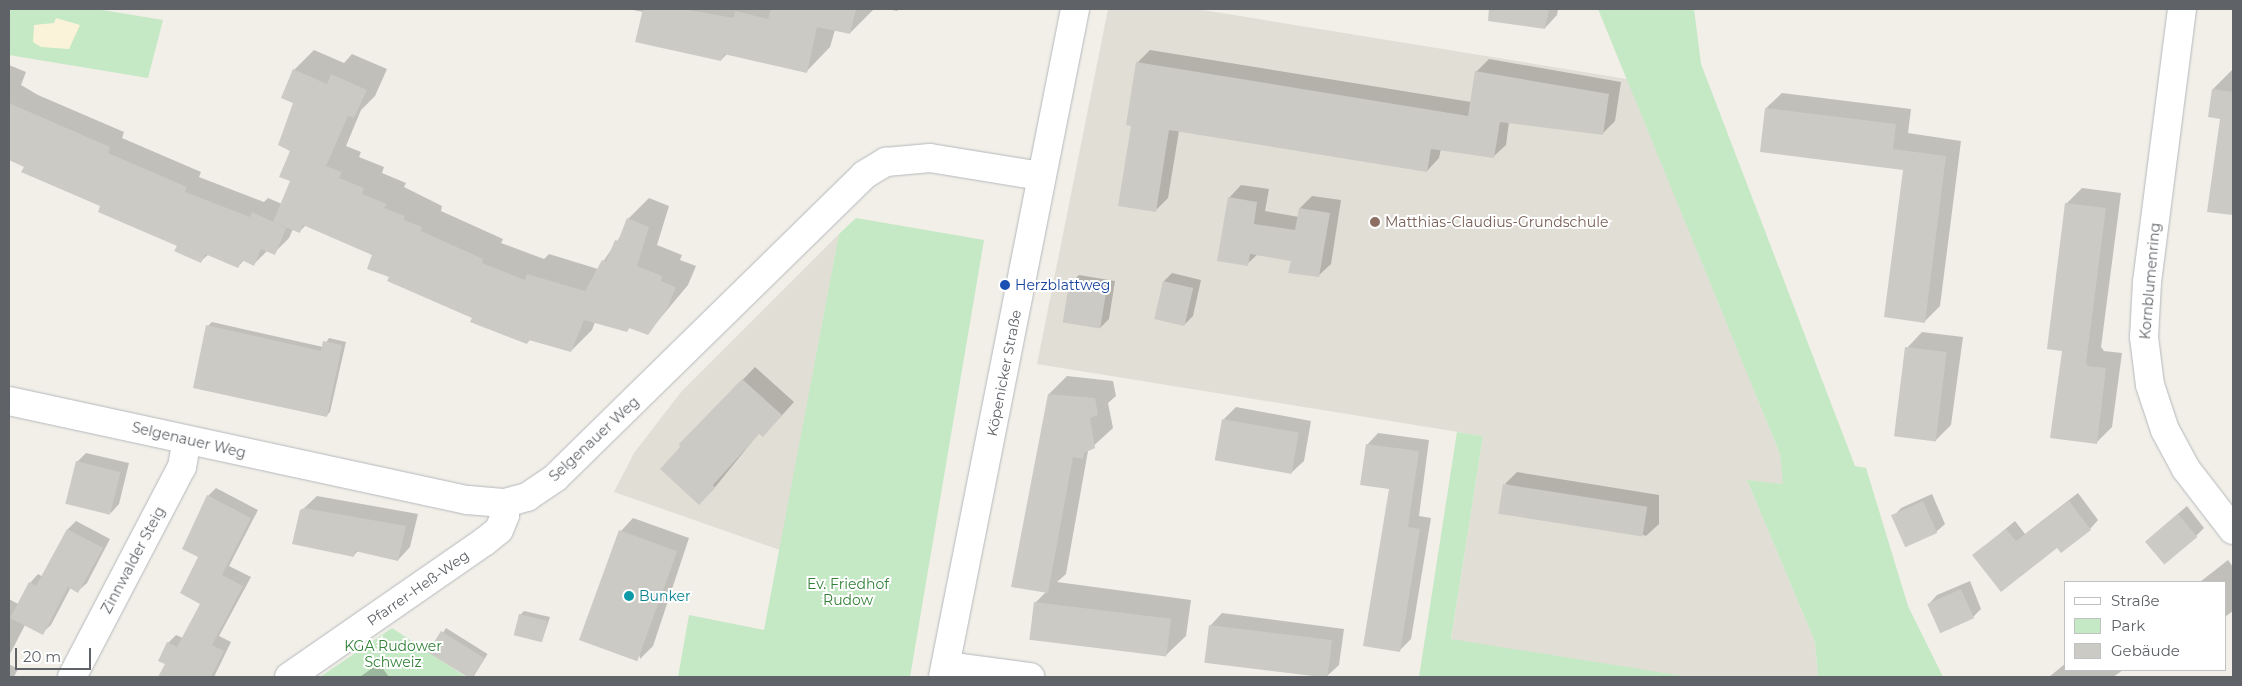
<!DOCTYPE html>
<meta charset="utf-8">
<style>
body{margin:0}
#map{position:relative;width:2242px;height:686px;overflow:hidden;background:#f1efe8;font-family:Montserrat,sans-serif}
div>[style]{position:absolute}
.education>*{inset:0;background:#e1ded6}
.green>*{inset:0;background:#c5e8c5}
.sand>*{inset:0;background:#fbf3d9}
.shadow>*{inset:0;background:#0003;transform-origin:0 0}
.building>*{inset:0;background:#cccac5;transform-origin:0 0}
.roads{filter:drop-shadow(0 0 1px #b5b8bc) drop-shadow(0 0 1px #b5b8bc)}
.minor>*{height:28px;margin:-14px;padding:0 14px;transform-origin:14px;border-radius:14px;background:#fff}
.dots>*{width:14px;height:14px;translate:-50% -50%;box-sizing:border-box;border:2px solid #fff;border-radius:50%}
span{translate:-50% -50%;white-space:nowrap;text-align:center;line-height:1.15;-webkit-text-stroke:4px #fff;paint-order:stroke}
.education-label{font-size:14px;color:#785e54}
.left{translate:0 -50%;text-align:left}
.street-label{font-size:14px;color:#5f6368}
.transit-label{font-size:14px;color:#164399}
.park-label{font-size:14px;color:#348238}
.culture-label{font-size:14px;color:#0d838f}
.frame{position:absolute;inset:0;border:10px solid #5f6368;pointer-events:none}
.legend{position:absolute;left:2064px;top:581px;width:162px;height:90px;box-sizing:border-box;background:#fff;border:1px solid #bfc1c3;margin:0;padding:6px 9px;list-style:none;font-size:15px;color:#5f6368}
.legend li{display:flex;align-items:center;gap:10px;height:25px}
.legend b{width:25px;border:1px solid #bfc1c3}
.scale{position:absolute;left:15px;top:648px;width:76px;height:22px;box-sizing:border-box;border:2px solid #5f6368;border-top:0;padding-left:6px;font-size:15px;line-height:18px;white-space:nowrap;color:#5f6368;-webkit-text-stroke:4px #fff;paint-order:stroke}
</style>
<div id="map">
<div class="education">
<i style="clip-path:polygon(1108px 9px,1197px 9px,1627px 79px,1780px 454px,1784px 485px,1747px 480px,1815px 642px,1818px 677px,1690px 677px,1451px 640px,1483px 436px,1037px 364px)"></i>
<i style="clip-path:polygon(839px 234px,780px 550px,614px 492px,634px 453px,681px 392px)"></i>
</div>
<div class="green">
<i style="clip-path:polygon(10px 9px,96px 9px,163px 20px,148px 78px,9px 55px)"></i>
<i style="clip-path:polygon(1598px 9px,1694px 9px,1701px 64px,1855px 466px,1866px 468px,1908px 606px,1943px 677px,1818px 677px,1815px 642px,1747px 480px,1783px 484px,1780px 454px)"></i>
<i style="clip-path:polygon(856px 218px,984px 240px,910px 677px,678px 677px,689px 615px,764px 630px,839px 234px)"></i>
<i style="clip-path:polygon(1457px 432px,1483px 436px,1451px 639px,1690px 677px,1419px 677px)"></i>
<i style="clip-path:polygon(392px 628px,466px 677px,320px 677px)"></i>
</div>
<div class="sand">
<i style="clip-path:polygon(56px 18px,80px 25px,69px 49px,41px 47px,33px 42px,34px 25px,54px 23px)"></i>
</div>
<div class="shadow">
<i style="clip-path:polygon(628px 9px,874px 9px,850px 33px,835px 30px,830px 47px,806px 72px,727px 54px,721px 60px,643px 12px)"></i>
<i style="clip-path:polygon(887px 9px,899px 9px,897px 11px)"></i>
<i style="clip-path:polygon(1506px 9px,1558px 9px,1557px 15px,1545px 28px,1504px 22px)"></i>
<i style="clip-path:polygon(314px 50px,344px 63px,352px 54px,387px 69px,375px 96px,361px 110px,346px 146px,361px 152px,359px 157px,384px 167px,382px 173px,406px 183px,404px 187px,442px 206px,441px 211px,503px 239px,501px 243px,544px 259px,549px 254px,598px 269px,622px 234px,628px 219px,649px 198px,669px 206px,657px 245px,682px 255px,680px 260px,696px 266px,688px 285px,647px 334px,630px 327px,627px 331px,595px 322px,592px 330px,571px 351px,530px 340px,527px 343px,390px 276px,374px 254px,306px 225px,299px 232px,293px 229px,289px 238px,274px 253px,268px 250px,254px 264px,244px 260px,238px 267px,209px 254px,201px 261px,178px 245px,9px 159px,9px 65px,26px 72px,21px 85px,38px 95px,124px 132px,122px 138px,201px 172px,199px 177px,264px 202px,268px 198px,282px 204px,292px 181px,294px 70px)"></i>
<i style="clip-path:polygon(1150px 50px,1471px 102px,1476px 72px,1489px 59px,1621px 82px,1615px 121px,1602px 134px,1509px 122px,1506px 145px,1493px 157px,1441px 149px,1439px 158px,1427px 171px,1179px 131px,1168px 198px,1155px 211px,1133px 125px,1137px 63px)"></i>
<i style="clip-path:polygon(2233px 69px,2233px 214px,2209px 211px,2221px 118px,2213px 89px)"></i>
<i style="clip-path:polygon(1782px 93px,1911px 109px,1908px 133px,1961px 141px,1940px 306px,1925px 321px,1904px 169px,1766px 108px)"></i>
<i style="clip-path:polygon(1241px 185px,1269px 189px,1265px 211px,1299px 217px,1300px 208px,1312px 196px,1341px 200px,1331px 264px,1318px 276px,1292px 260px,1258px 254px,1247px 264px,1229px 198px)"></i>
<i style="clip-path:polygon(2082px 188px,2121px 193px,2101px 347px,2104px 351px,2122px 353px,2112px 427px,2096px 443px,2063px 350px,2066px 204px)"></i>
<i style="clip-path:polygon(1172px 273px,1201px 280px,1193px 316px,1184px 325px,1164px 281px)"></i>
<i style="clip-path:polygon(1079px 275px,1115px 281px,1109px 319px,1100px 328px,1070px 284px)"></i>
<i style="clip-path:polygon(212px 322px,323px 347px,329px 338px,346px 342px,330px 412px,326px 416px,208px 326px)"></i>
<i style="clip-path:polygon(1922px 332px,1963px 337px,1951px 425px,1935px 441px,1907px 348px)"></i>
<i style="clip-path:polygon(755px 367px,794px 402px,775px 423px,759px 433px,712px 491px,681px 444px)"></i>
<i style="clip-path:polygon(1067px 376px,1113px 381px,1116px 396px,1108px 403px,1113px 428px,1088px 451px,1066px 574px,1057px 582px,1191px 600px,1186px 636px,1165px 656px,1035px 603px,1046px 592px,1049px 394px)"></i>
<i style="clip-path:polygon(1236px 407px,1311px 421px,1304px 461px,1291px 473px,1224px 419px)"></i>
<i style="clip-path:polygon(1378px 433px,1429px 440px,1419px 516px,1431px 518px,1411px 639px,1400px 650px,1390px 488px,1367px 445px)"></i>
<i style="clip-path:polygon(86px 453px,129px 463px,119px 504px,111px 513px,77px 462px)"></i>
<i style="clip-path:polygon(1517px 472px,1659px 495px,1659px 524px,1646px 536px,1505px 484px)"></i>
<i style="clip-path:polygon(216px 488px,258px 510px,229px 566px,251px 577px,219px 636px,231px 642px,214px 677px,160px 677px,167px 664px,168px 643px,176px 635px,183px 638px,202px 603px,200px 557px,208px 496px)"></i>
<i style="clip-path:polygon(2078px 493px,2098px 520px,2090px 529px,2057px 547px,1974px 555px,2015px 521px,2025px 534px)"></i>
<i style="clip-path:polygon(1932px 494px,1945px 524px,1936px 532px,1893px 517px,1901px 508px)"></i>
<i style="clip-path:polygon(317px 496px,418px 514px,410px 547px,398px 560px,358px 551px,353px 556px,301px 511px)"></i>
<i style="clip-path:polygon(2187px 506px,2204px 528px,2196px 536px,2145px 542px)"></i>
<i style="clip-path:polygon(633px 518px,689px 538px,653px 646px,640px 659px,621px 531px)"></i>
<i style="clip-path:polygon(76px 521px,110px 539px,87px 583px,78px 591px,71px 587px,51px 625px,42px 633px,25px 625px,9px 656px,9px 599px,18px 604px,30px 583px,38px 574px,43px 577px,68px 529px)"></i>
<i style="clip-path:polygon(2228px 560px,2233px 567px,2233px 611px,2226px 616px,2226px 582px,2200px 582px)"></i>
<i style="clip-path:polygon(1970px 581px,1981px 609px,1973px 617px,1929px 604px,1937px 595px)"></i>
<i style="clip-path:polygon(524px 611px,550px 617px,542px 641px,520px 615px)"></i>
<i style="clip-path:polygon(1222px 613px,1344px 629px,1339px 665px,1326px 677px,1205px 662px,1210px 626px)"></i>
<i style="left:446px;top:628px;width:49px;height:28px;rotate:32deg"></i>
<i style="clip-path:polygon(379px 663px,389px 677px,360px 677px)"></i>
<i style="clip-path:polygon(2066px 663px,2066px 670px,2123px 670px,2113px 677px,2049px 677px)"></i>
<i style="clip-path:polygon(9px 664px,18px 669px,14px 677px,9px 677px)"></i>
</div>
<div class="building">
<i style="clip-path:polygon(643px 9px,683px 9px,734px 18px,735px 11px,768px 19px,771px 9px,856px 9px,850px 34px,817px 27px,807px 73px,724px 54px,721px 61px,635px 42px)"></i>
<i style="clip-path:polygon(1489px 9px,1549px 9px,1545px 29px,1488px 21px)"></i>
<i style="clip-path:polygon(1136px 62px,1468px 116px,1475px 71px,1609px 94px,1603px 135px,1500px 122px,1494px 158px,1431px 149px,1427px 172px,1169px 130px,1156px 212px,1118px 206px,1131px 126px,1126px 125px)"></i>
<i style="clip-path:polygon(293px 69px,327px 84px,331px 74px,367px 90px,354px 118px,348px 116px,326px 166px,342px 172px,339px 178px,364px 188px,362px 194px,387px 204px,384px 208px,405px 216px,404px 220px,422px 227px,421px 231px,483px 259px,482px 263px,525px 280px,527px 274px,585px 291px,602px 260px,606px 262px,615px 240px,618px 241px,627px 218px,649px 227px,637px 266px,662px 276px,661px 281px,676px 287px,668px 307px,648px 335px,629px 328px,627px 332px,584px 320px,571px 352px,529px 340px,527px 344px,470px 322px,472px 318px,387px 281px,389px 277px,367px 269px,372px 255px,303px 225px,300px 233px,273px 222px,290px 181px,279px 177px,290px 151px,278px 145px,293px 103px,281px 98px)"></i>
<i style="clip-path:polygon(2212px 89px,2233px 92px,2233px 215px,2207px 212px,2220px 119px,2208px 117px)"></i>
<i style="clip-path:polygon(9px 103px,110px 147px,108px 153px,187px 187px,185px 192px,250px 217px,252px 212px,286px 228px,275px 255px,261px 249px,254px 266px,242px 260px,238px 268px,205px 254px,201px 263px,174px 251px,177px 246px,98px 212px,100px 206px,21px 172px,24px 167px,9px 160px)"></i>
<i style="clip-path:polygon(1765px 108px,1896px 124px,1893px 149px,1946px 156px,1925px 323px,1884px 317px,1903px 170px,1760px 152px)"></i>
<i style="clip-path:polygon(1228px 197px,1257px 202px,1254px 224px,1295px 230px,1299px 208px,1330px 213px,1319px 277px,1288px 273px,1291px 261px,1250px 254px,1248px 266px,1217px 261px)"></i>
<i style="clip-path:polygon(2065px 203px,2106px 208px,2086px 363px,2088px 366px,2106px 368px,2097px 444px,2050px 438px,2062px 351px,2047px 349px)"></i>
<i style="left:1163px;top:281px;width:31px;height:39px;rotate:13deg"></i>
<i style="left:1069px;top:283px;width:38px;height:40px;rotate:9deg"></i>
<i style="clip-path:polygon(206px 325px,321px 351px,323px 341px,342px 345px,327px 417px,193px 388px)"></i>
<i style="left:1905px;top:347px;width:42px;height:90px;rotate:7deg"></i>
<i style="clip-path:polygon(742px 379px,782px 415px,763px 437px,759px 434px,713px 485px,715px 488px,699px 505px,660px 469px,680px 447px,679px 444px)"></i>
<i style="clip-path:polygon(1048px 394px,1095px 398px,1098px 415px,1090px 418px,1095px 448px,1084px 453px,1083px 459px,1073px 457px,1048px 593px,1011px 587px)"></i>
<i style="left:1222px;top:419px;width:78px;height:42px;rotate:10deg"></i>
<i style="clip-path:polygon(1366px 444px,1419px 451px,1408px 527px,1420px 529px,1400px 652px,1363px 646px,1389px 489px,1360px 485px)"></i>
<i style="left:76px;top:461px;width:46px;height:44px;rotate:14deg"></i>
<i style="left:1503px;top:484px;width:146px;height:30px;rotate:9deg"></i>
<i style="clip-path:polygon(207px 495px,251px 518px,222px 575px,243px 586px,212px 645px,224px 651px,211px 677px,158px 677px,165px 664px,158px 661px,167px 642px,177px 647px,200px 604px,180px 593px,198px 557px,182px 549px)"></i>
<i style="left:1923px;top:501px;width:35px;height:35px;rotate:66deg"></i>
<i style="clip-path:polygon(2069px 501px,2091px 530px,2061px 553px,2057px 548px,2001px 592px,1972px 555px,2006px 529px,2016px 541px)"></i>
<i style="clip-path:polygon(304px 508px,406px 526px,398px 561px,355px 551px,354px 557px,292px 544px,300px 510px)"></i>
<i style="left:2178px;top:514px;width:30px;height:43px;rotate:50deg"></i>
<i style="clip-path:polygon(67px 529px,103px 548px,78px 593px,68px 587px,43px 635px,10px 618px,29px 582px,36px 586px)"></i>
<i style="left:619px;top:530px;width:62px;height:117px;rotate:20deg"></i>
<i style="left:1961px;top:589px;width:32px;height:37px;rotate:66deg"></i>
<i style="left:1034px;top:602px;width:138px;height:38px;rotate:7deg"></i>
<i style="left:519px;top:614px;width:29px;height:22px;rotate:14deg"></i>
<i style="left:1209px;top:625px;width:124px;height:38px;rotate:7deg"></i>
<i style="left:441px;top:631px;width:51px;height:25px;rotate:32deg"></i>
</div>
<div class="roads">
<div class="minor">
<i style="left:2182px;top:9px;width:275px;rotate:97.3deg"></i>
<i style="left:2147px;top:282px;width:55px;rotate:93.1deg"></i>
<i style="left:2144px;top:337px;width:48px;rotate:82.9deg"></i>
<i style="left:2150px;top:385px;width:47px;rotate:71.6deg"></i>
<i style="left:2165px;top:430px;width:44px;rotate:61.7deg"></i>
<i style="left:2186px;top:469px;width:77px;rotate:52.4deg"></i>
<i style="left:9px;top:401px;width:470px;rotate:12.2deg"></i>
<i style="left:468px;top:500px;width:37px;rotate:5deg"></i>
<i style="left:505px;top:503px;width:23px;rotate:-15deg"></i>
<i style="left:527px;top:497px;width:34px;rotate:-34deg"></i>
<i style="left:555px;top:478px;width:433px;rotate:-44.4deg"></i>
<i style="left:864px;top:175px;width:26px;rotate:-31deg"></i>
<i style="left:886px;top:162px;width:44px;rotate:-5.2deg"></i>
<i style="left:930px;top:158px;width:111px;rotate:9.3deg"></i>
<i style="left:946px;top:666px;width:85px;rotate:7.5deg"></i>
<i style="left:72px;top:677px;width:237px;rotate:-62.4deg"></i>
<i style="left:182px;top:467px;width:27px;rotate:-80deg"></i>
<i style="left:289px;top:677px;width:237px;rotate:-34.7deg"></i>
<i style="left:484px;top:542px;width:19px;rotate:-39deg"></i>
<i style="left:499px;top:530px;width:16px;rotate:-68deg"></i>
<i style="left:505px;top:515px;width:12px;rotate:-90deg"></i>
<i style="left:943px;top:677px;width:681px;rotate:-78.82deg"></i>
</div>
</div>
<div class="dots">
<i style="left:1375px;top:222px;background:#8d6e63"></i>
<i style="left:1005px;top:285px;background:#1a4fb4"></i>
<i style="left:629px;top:596px;background:#0f9aa8"></i>
</div>
<div class="education-label">
<span class="left" style="left:1385px;top:222px">Matthias-Claudius-Grundschule</span>
</div>
<div class="street-label">
<span style="left:2150px;top:281px;rotate:-85deg">Kornblumenring</span>
<span style="left:1004px;top:373px;rotate:-79deg">Köpenicker Straße</span>
<span style="left:594px;top:439px;rotate:-43deg">Selgenauer Weg</span>
<span style="left:189px;top:440px;rotate:13deg">Selgenauer Weg</span>
<span style="left:133px;top:560px;rotate:-62deg">Zinnwalder Steig</span>
<span style="left:418px;top:588px;rotate:-35deg">Pfarrer-Heß-Weg</span>
</div>
<div class="transit-label">
<span class="left" style="left:1015px;top:285px">Herzblattweg</span>
</div>
<div class="park-label">
<span style="left:848px;top:592px">Ev. Friedhof<br>Rudow</span>
<span style="left:393px;top:654px">KGA Rudower<br>Schweiz</span>
</div>
<div class="culture-label">
<span class="left" style="left:639px;top:596px">Bunker</span>
</div>
<div class="frame"></div>
<ul class="legend">
<li><b style="height:6px;background:#fff"></b>Straße</li>
<li><b style="height:14px;background:#c5e8c5"></b>Park</li>
<li><b style="height:14px;background:#cccac5"></b>Gebäude</li>
</ul>
<div class="scale">20 m</div>
</div>
